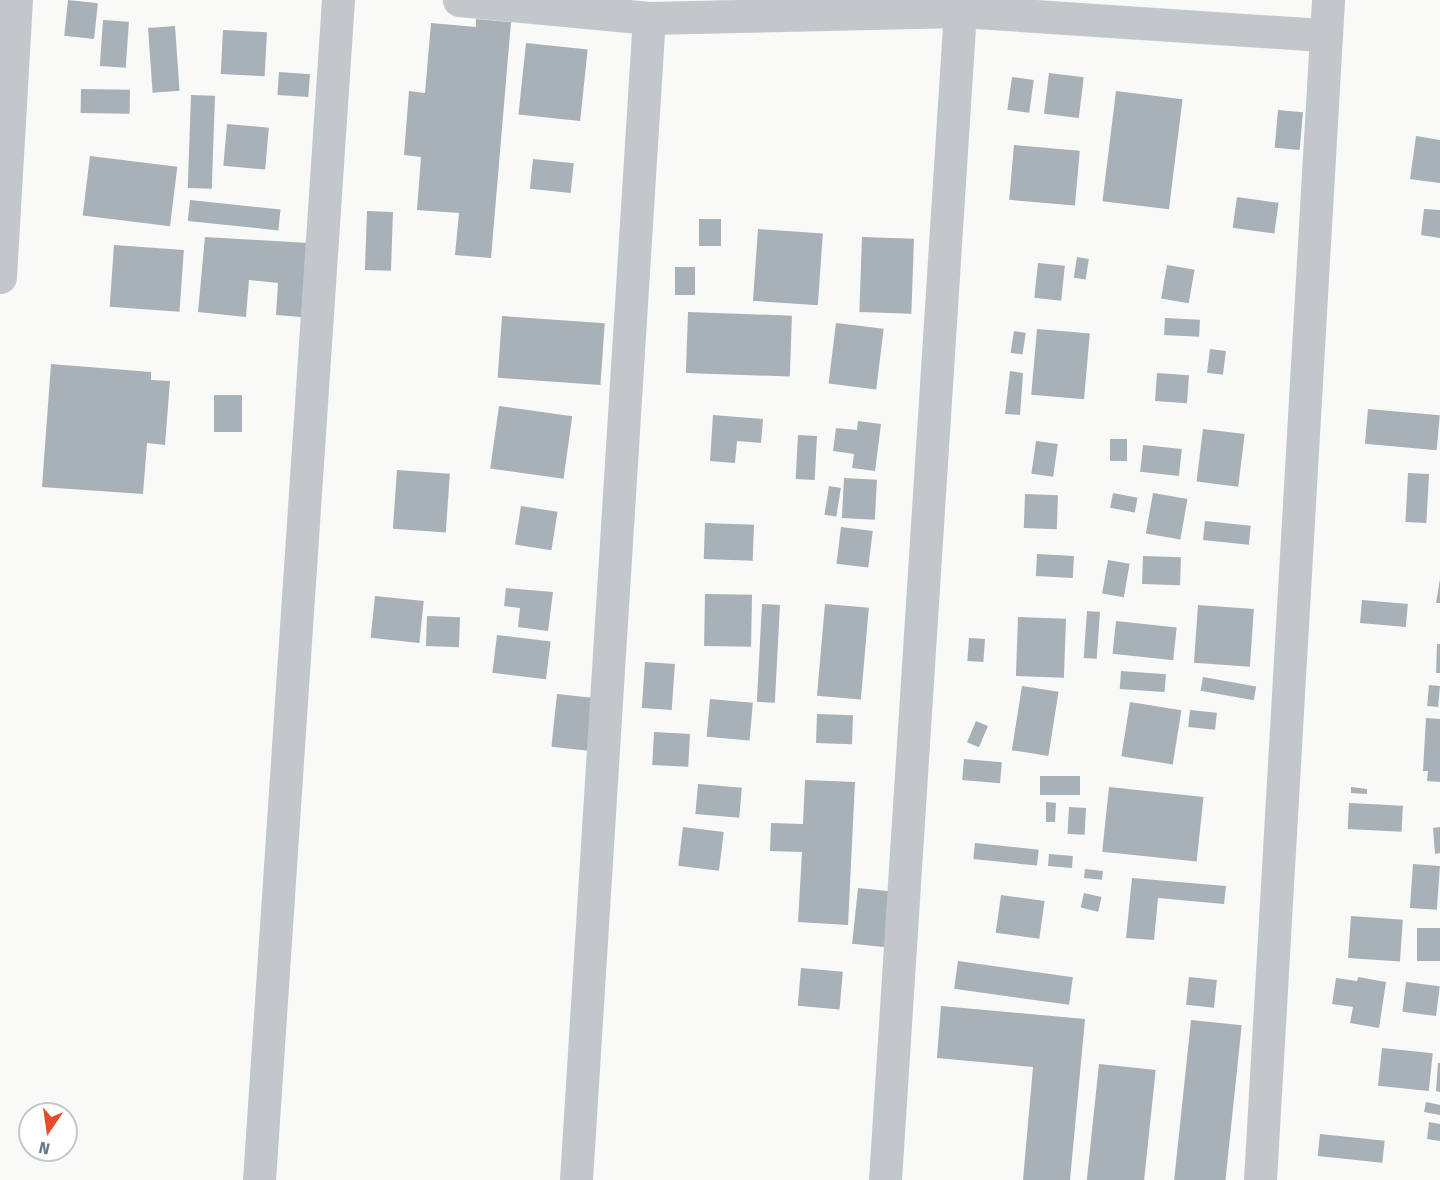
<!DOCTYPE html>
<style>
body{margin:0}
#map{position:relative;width:1440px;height:1180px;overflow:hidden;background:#f9f9f7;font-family:"Fira Sans",sans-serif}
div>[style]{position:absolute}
.building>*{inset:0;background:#a7b1b7;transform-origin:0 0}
.minor>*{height:33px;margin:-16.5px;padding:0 16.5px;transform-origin:16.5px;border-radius:16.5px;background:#c2c7cb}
span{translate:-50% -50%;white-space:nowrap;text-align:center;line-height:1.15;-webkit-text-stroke:6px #fff;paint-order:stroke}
.north{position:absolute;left:18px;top:1102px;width:60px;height:60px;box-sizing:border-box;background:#fff;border:2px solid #c1c9cd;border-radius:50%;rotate:193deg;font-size:16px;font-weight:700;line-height:24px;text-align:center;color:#647783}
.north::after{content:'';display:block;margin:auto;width:21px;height:27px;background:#e64b2a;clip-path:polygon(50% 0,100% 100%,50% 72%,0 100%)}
</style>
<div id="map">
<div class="building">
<i style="left:68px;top:0;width:30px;height:36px;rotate:6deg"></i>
<i style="clip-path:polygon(476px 19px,511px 22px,491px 258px,455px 255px,459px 213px,417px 210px,421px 157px,404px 155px,409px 91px,425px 93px,431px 23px,476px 27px)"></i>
<i style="left:103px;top:20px;width:26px;height:46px;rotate:4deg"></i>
<i style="left:175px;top:26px;width:65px;height:27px;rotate:86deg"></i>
<i style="left:223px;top:30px;width:44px;height:44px;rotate:3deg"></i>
<i style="left:526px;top:43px;width:62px;height:72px;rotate:6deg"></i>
<i style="left:279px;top:72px;width:31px;height:23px;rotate:4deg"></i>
<i style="left:1049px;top:73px;width:35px;height:41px;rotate:7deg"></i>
<i style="left:1012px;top:77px;width:22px;height:33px;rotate:8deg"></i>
<i style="left:81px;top:89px;width:49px;height:24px;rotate:1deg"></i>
<i style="left:1116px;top:91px;width:67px;height:111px;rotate:7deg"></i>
<i style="left:191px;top:95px;width:24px;height:93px;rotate:2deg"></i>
<i style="left:1278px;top:110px;width:25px;height:38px;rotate:5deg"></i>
<i style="left:227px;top:124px;width:42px;height:42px;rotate:5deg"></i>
<i style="clip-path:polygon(1416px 136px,1440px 140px,1440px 183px,1410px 179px)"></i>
<i style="left:1014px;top:145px;width:66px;height:55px;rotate:5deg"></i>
<i style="left:90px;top:156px;width:88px;height:60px;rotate:7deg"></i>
<i style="left:533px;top:159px;width:41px;height:30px;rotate:6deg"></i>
<i style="left:1237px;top:197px;width:42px;height:31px;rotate:8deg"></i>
<i style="left:190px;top:200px;width:91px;height:21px;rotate:6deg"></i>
<i style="clip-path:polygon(1424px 209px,1440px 210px,1440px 238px,1421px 235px)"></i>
<i style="left:367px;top:211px;width:26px;height:59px;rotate:2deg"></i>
<i style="left:699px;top:219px;width:22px;height:27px"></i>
<i style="left:758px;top:229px;width:65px;height:72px;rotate:4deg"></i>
<i style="clip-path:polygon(205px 237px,308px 243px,301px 317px,276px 315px,278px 283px,249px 280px,246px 317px,198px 312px)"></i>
<i style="left:862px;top:237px;width:52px;height:75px;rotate:2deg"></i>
<i style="left:114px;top:245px;width:70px;height:62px;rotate:4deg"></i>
<i style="left:1077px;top:257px;width:12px;height:21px;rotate:9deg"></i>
<i style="left:1038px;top:263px;width:27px;height:35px;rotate:6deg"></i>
<i style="left:1167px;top:265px;width:28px;height:34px;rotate:10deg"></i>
<i style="left:675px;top:267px;width:20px;height:28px"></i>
<i style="left:688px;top:312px;width:104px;height:61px;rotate:2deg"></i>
<i style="left:502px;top:316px;width:103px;height:62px;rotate:4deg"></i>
<i style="left:1165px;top:318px;width:35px;height:17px;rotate:3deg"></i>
<i style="left:836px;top:323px;width:48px;height:61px;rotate:7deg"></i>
<i style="left:1037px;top:329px;width:53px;height:66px;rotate:5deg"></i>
<i style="left:1014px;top:331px;width:12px;height:22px;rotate:9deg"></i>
<i style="left:1210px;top:349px;width:16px;height:24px;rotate:7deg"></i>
<i style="clip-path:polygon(51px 364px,151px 372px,151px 380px,170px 381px,165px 445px,147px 443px,143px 494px,42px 487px)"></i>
<i style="clip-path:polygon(1010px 371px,1023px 373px,1020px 415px,1005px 414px)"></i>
<i style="left:1157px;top:373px;width:32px;height:28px;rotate:4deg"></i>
<i style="left:214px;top:395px;width:28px;height:37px"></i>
<i style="left:499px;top:406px;width:74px;height:63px;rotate:8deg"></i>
<i style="left:1368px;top:409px;width:72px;height:35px;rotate:5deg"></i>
<i style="clip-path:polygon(713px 415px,763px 419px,761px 443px,737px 441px,735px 463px,710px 461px)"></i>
<i style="clip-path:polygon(858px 421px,881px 424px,875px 471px,852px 468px,854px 454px,833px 451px,836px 428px,857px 430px)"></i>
<i style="left:1203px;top:429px;width:42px;height:53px;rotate:7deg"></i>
<i style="left:798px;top:435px;width:19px;height:44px;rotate:3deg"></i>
<i style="left:1110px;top:439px;width:17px;height:22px"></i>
<i style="left:1036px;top:441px;width:22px;height:33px;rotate:8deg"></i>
<i style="left:1143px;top:445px;width:39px;height:27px;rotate:6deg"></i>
<i style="left:397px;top:470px;width:53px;height:59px;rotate:4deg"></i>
<i style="left:1408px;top:473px;width:21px;height:49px;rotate:3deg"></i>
<i style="left:844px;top:478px;width:33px;height:40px;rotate:3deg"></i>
<i style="left:829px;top:486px;width:12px;height:29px;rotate:9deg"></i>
<i style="left:1113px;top:493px;width:25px;height:15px;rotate:11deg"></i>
<i style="left:1153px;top:493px;width:35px;height:41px;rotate:10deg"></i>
<i style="left:1025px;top:494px;width:33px;height:34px;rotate:2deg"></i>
<i style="left:521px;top:506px;width:37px;height:39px;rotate:9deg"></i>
<i style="left:1205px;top:521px;width:46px;height:19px;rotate:6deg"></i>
<i style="left:705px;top:523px;width:49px;height:36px;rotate:2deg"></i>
<i style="left:841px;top:527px;width:32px;height:37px;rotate:7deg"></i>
<i style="left:1037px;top:554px;width:37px;height:22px;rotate:3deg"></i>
<i style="left:1143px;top:556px;width:38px;height:28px;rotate:2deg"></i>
<i style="left:1108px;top:560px;width:22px;height:34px;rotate:10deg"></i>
<i style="clip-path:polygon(1440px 579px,1440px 603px,1436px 603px)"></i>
<i style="clip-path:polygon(506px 588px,553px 592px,548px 631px,518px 627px,520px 608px,504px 606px)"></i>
<i style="left:705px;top:594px;width:47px;height:52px;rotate:1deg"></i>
<i style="left:375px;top:596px;width:49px;height:42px;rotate:6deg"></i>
<i style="left:1362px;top:600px;width:46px;height:23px;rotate:5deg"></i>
<i style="left:762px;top:604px;width:18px;height:98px;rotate:3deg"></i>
<i style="left:825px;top:604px;width:44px;height:92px;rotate:5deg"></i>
<i style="left:1198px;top:605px;width:56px;height:58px;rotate:4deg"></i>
<i style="left:1087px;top:611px;width:13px;height:47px;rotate:4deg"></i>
<i style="left:427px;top:616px;width:33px;height:30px;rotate:2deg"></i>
<i style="left:1018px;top:617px;width:48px;height:59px;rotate:2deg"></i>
<i style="left:1116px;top:621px;width:61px;height:33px;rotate:6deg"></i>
<i style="left:497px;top:635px;width:54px;height:38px;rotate:7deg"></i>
<i style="left:969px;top:638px;width:16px;height:23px;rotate:4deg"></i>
<i style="clip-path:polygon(1437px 644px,1440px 644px,1440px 673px,1436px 673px)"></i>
<i style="left:645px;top:662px;width:30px;height:46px;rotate:4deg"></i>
<i style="left:1121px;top:671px;width:45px;height:18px;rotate:4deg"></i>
<i style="left:1203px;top:677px;width:54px;height:14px;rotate:10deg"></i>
<i style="left:1429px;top:685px;width:11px;height:21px;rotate:5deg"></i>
<i style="left:1022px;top:686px;width:37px;height:65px;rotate:9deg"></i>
<i style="left:557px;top:694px;width:40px;height:53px;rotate:6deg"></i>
<i style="left:710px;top:699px;width:43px;height:38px;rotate:5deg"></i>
<i style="left:1130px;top:702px;width:52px;height:55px;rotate:9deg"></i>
<i style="left:1190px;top:710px;width:27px;height:17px;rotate:6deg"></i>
<i style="left:817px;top:714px;width:36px;height:29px;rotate:2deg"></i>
<i style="clip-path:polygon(1426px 718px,1440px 719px,1440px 782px,1427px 781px,1428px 771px,1423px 771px)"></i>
<i style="left:976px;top:721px;width:13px;height:23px;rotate:23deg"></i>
<i style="left:654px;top:732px;width:36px;height:33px;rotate:3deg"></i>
<i style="left:964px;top:759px;width:38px;height:21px;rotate:5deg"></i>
<i style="left:1080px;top:776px;width:19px;height:40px;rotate:90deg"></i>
<i style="clip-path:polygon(805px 780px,855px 782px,848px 925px,798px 922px,802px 852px,770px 851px,771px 823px,803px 824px)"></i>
<i style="left:698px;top:784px;width:44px;height:30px;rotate:5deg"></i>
<i style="left:1109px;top:787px;width:95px;height:65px;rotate:6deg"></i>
<i style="clip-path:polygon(1351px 787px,1367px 789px,1367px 794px,1351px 793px)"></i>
<i style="clip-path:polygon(1046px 802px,1056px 803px,1055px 822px,1046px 822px)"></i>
<i style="left:1349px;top:803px;width:54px;height:26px;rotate:3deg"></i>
<i style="left:1069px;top:807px;width:17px;height:27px;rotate:3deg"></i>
<i style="left:683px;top:827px;width:41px;height:39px;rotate:7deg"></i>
<i style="clip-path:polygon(1440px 827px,1440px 853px,1435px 854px,1433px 828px)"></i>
<i style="left:975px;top:843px;width:64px;height:16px;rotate:6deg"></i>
<i style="left:1049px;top:854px;width:24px;height:12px;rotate:5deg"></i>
<i style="left:1413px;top:864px;width:27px;height:44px;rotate:4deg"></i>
<i style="left:1085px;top:869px;width:18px;height:9px;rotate:6deg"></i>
<i style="clip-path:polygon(1132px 878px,1226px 886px,1224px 904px,1158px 898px,1154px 940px,1126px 938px)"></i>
<i style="left:858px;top:888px;width:39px;height:56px;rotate:6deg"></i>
<i style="left:1084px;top:893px;width:18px;height:15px;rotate:13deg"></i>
<i style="left:1001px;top:895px;width:44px;height:38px;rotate:8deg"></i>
<i style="left:1351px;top:916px;width:52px;height:42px;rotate:4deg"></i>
<i style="left:1417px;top:928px;width:23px;height:33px"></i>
<i style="left:958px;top:961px;width:116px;height:28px;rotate:8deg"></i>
<i style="left:801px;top:968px;width:42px;height:38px;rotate:5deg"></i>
<i style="left:1189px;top:977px;width:28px;height:28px;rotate:6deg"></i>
<i style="clip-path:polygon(1358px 977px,1386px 982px,1379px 1028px,1350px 1023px,1353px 1007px,1332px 1004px,1336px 978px,1357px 981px)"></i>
<i style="left:1406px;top:982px;width:34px;height:30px;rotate:7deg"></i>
<i style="clip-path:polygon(941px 1006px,1085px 1019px,1070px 1180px,1023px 1180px,1033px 1067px,937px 1058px)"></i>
<i style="left:1191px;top:1020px;width:51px;height:161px;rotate:6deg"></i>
<i style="left:1382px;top:1048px;width:51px;height:38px;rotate:6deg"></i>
<i style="clip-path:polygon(1438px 1063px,1440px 1063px,1440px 1092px,1436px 1091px)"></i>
<i style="left:1099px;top:1064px;width:57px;height:117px;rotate:6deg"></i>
<i style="clip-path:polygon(1426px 1102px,1440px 1105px,1440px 1115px,1424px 1112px)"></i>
<i style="clip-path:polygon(1429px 1122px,1440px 1124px,1440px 1141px,1427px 1139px)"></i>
<i style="left:1320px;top:1134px;width:65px;height:22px;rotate:6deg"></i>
</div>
<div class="minor">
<i style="left:459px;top:0;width:191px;rotate:5.4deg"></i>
<i style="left:649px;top:18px;width:311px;rotate:-1.3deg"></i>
<i style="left:960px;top:11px;width:367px;rotate:3.8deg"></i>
<i style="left:0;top:277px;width:277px;rotate:-86.7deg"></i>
<i style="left:259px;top:1180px;width:1183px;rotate:-86.17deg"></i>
<i style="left:576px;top:1180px;width:1164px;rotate:-86.41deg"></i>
<i style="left:885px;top:1180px;width:1171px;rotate:-86.33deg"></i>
<i style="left:1260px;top:1180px;width:1182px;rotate:-86.7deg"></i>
</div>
<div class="north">N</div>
</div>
